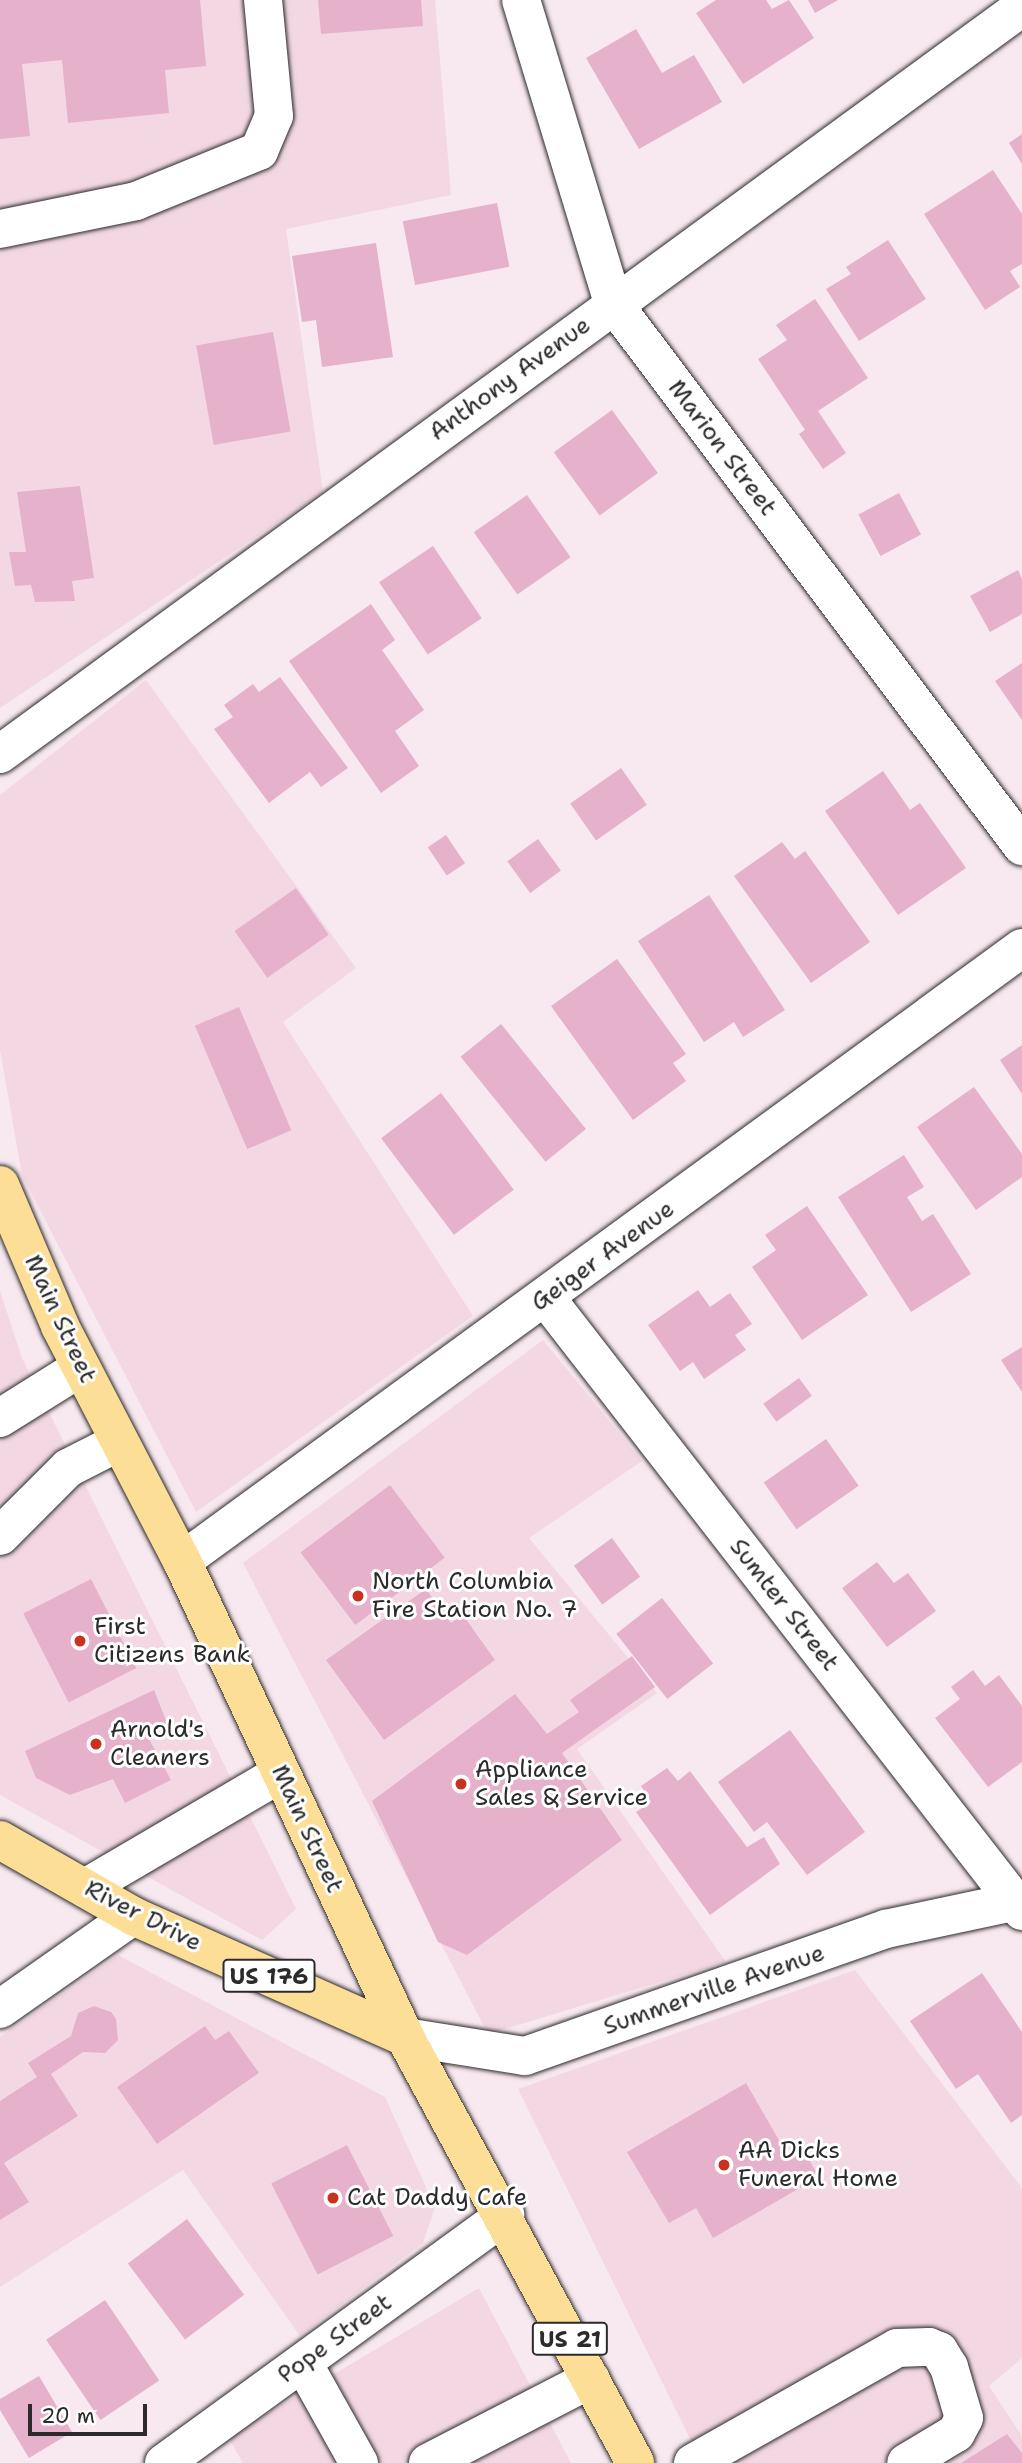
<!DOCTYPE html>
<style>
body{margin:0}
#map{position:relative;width:1022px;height:2463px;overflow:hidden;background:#f8e8ef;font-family:"Shantell Sans",sans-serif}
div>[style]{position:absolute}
.built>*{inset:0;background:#f3d8e4}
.building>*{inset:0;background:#e6b1cb;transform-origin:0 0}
.roads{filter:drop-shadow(0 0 2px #2b2b2b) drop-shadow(0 0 2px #2b2b2b)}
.minor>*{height:38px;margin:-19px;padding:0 19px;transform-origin:19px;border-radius:19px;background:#fff}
.major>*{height:38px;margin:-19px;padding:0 19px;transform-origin:19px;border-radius:19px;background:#fdde96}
.dots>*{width:19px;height:19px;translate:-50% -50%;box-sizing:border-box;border:4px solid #fff;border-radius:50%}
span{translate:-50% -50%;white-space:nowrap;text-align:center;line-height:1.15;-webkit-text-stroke:6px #fff;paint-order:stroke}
.shield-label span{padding:2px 5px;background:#fff;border:2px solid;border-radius:5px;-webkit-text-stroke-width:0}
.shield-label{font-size:23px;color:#2b2b2b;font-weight:700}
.street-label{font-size:24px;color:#2b2b2b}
.poi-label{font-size:24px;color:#2b2b2b}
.left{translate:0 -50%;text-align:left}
.scale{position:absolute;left:28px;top:2404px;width:119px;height:32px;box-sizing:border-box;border:4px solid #2b2b2b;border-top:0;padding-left:9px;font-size:21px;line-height:24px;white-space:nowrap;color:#2b2b2b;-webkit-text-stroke:5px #fff;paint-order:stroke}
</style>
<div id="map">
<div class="built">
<i style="clip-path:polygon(0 0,435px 0,451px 195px,286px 229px,323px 492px,0 708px)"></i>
<i style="clip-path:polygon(146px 680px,356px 968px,283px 1022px,473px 1316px,196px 1512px,22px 1175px,0 1050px,0 795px)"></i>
<i style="clip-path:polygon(0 1291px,22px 1358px,296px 1909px,262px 1940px,0 1795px)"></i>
<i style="clip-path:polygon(543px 1340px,642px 1461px,529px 1538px,657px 1693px,577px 1749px,726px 1962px,488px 2034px,243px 1563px)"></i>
<i style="clip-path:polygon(118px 1955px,385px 2097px,435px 2207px,423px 2243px,300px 2336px,183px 2170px,0 2287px,0 2037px)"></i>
<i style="clip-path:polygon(855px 1970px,1022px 2188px,1022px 2358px,989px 2386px,1022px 2436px,1022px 2463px,702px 2463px,518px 2089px)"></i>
<i style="clip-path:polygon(479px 2288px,571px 2463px,243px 2463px,228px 2437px)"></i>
</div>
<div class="building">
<i style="clip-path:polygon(0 0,200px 0,206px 66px,165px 70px,169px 113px,68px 123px,62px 60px,22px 64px,30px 136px,0 139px)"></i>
<i style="clip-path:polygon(318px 0,421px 0,423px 26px,321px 34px)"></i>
<i style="clip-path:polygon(716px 0,766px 0,772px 9px,789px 0,814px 38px,743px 84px,696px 13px)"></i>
<i style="clip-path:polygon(808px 0,838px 0,815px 13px)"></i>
<i style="clip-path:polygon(636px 29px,662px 73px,694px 55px,722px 102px,639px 149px,586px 58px)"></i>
<i style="clip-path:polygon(1022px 134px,1022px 164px,1009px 143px)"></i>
<i style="clip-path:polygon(993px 170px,1022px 214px,1022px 264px,1010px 271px,1020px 287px,985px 310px,924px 214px)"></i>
<i style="left:497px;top:203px;width:65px;height:96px;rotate:79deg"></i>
<i style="clip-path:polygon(888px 240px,926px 299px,859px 341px,826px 289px,851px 274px,846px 267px)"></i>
<i style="clip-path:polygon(376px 243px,393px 357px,322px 367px,316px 320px,302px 322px,292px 256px)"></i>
<i style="clip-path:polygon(815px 299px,868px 378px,818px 411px,846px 453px,823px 469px,799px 434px,805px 430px,758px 359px,787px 340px,776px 325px)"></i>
<i style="left:273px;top:332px;width:101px;height:78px;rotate:80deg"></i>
<i style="left:612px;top:410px;width:78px;height:72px;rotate:54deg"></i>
<i style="clip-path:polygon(80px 486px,94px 578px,72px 581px,75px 601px,35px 602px,31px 585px,15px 586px,9px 552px,26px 552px,17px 492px)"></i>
<i style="left:899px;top:493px;width:47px;height:46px;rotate:62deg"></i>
<i style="left:527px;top:495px;width:76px;height:65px;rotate:55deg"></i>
<i style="left:433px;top:546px;width:87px;height:65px;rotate:56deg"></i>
<i style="clip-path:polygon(1018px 570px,1022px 579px,1022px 614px,990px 632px,970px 596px)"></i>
<i style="clip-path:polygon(371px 604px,395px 640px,382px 650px,424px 710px,395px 731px,419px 766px,381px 793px,289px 661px)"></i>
<i style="clip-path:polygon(1022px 663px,1022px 720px,995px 681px)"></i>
<i style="clip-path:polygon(280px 677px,348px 768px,321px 787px,310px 772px,269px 803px,214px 729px,233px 717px,224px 705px,253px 684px,259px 692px)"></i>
<i style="left:621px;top:768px;width:45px;height:62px;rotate:55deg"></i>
<i style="clip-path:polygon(883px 771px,910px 810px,920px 803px,966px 868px,898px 915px,825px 811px)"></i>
<i style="left:446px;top:835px;width:34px;height:22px;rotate:56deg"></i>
<i style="left:538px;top:839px;width:39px;height:38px;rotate:54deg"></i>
<i style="clip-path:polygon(782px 842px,795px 859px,805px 851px,870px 942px,811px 983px,734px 876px)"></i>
<i style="left:296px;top:888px;width:57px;height:75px;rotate:55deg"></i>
<i style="clip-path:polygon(709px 895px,785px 1010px,743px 1037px,734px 1022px,704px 1042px,638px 941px)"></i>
<i style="clip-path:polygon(617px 959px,686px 1054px,673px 1063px,686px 1081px,633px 1120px,551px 1006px)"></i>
<i style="left:239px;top:1007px;width:134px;height:48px;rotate:67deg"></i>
<i style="left:501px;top:1024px;width:135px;height:52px;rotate:51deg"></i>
<i style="clip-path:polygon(1022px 1045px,1022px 1094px,1000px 1060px)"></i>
<i style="clip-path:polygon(974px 1087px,1022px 1154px,1022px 1177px,976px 1210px,917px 1127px)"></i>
<i style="left:441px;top:1093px;width:121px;height:75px;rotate:53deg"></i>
<i style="clip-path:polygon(904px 1155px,924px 1187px,907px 1197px,922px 1221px,933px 1214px,971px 1274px,911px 1312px,838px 1197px)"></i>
<i style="clip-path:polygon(807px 1206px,868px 1295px,802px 1340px,752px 1267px,776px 1250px,765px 1235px)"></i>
<i style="clip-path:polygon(698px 1290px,710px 1307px,730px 1293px,752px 1324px,735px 1335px,746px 1350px,704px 1379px,693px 1362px,680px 1371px,648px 1325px)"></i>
<i style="clip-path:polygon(1022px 1347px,1022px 1392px,1001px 1360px)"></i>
<i style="left:799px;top:1378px;width:22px;height:44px;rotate:54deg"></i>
<i style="left:826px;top:1439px;width:57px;height:76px;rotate:55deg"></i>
<i style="left:390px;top:1485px;width:91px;height:112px;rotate:53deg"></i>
<i style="left:612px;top:1538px;width:48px;height:47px;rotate:54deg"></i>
<i style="clip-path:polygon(877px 1562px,894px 1583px,908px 1573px,936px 1611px,887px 1647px,842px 1588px)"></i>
<i style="left:91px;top:1579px;width:100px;height:76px;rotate:63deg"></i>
<i style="clip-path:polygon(426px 1589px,451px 1623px,463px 1615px,495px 1660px,384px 1740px,326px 1660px)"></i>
<i style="left:662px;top:1598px;width:83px;height:58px;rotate:52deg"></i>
<i style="clip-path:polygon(632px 1656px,655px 1687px,562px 1753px,622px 1840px,467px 1955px,438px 1942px,372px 1801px,515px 1694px,547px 1734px,579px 1712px,570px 1700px)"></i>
<i style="clip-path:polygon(973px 1670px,985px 1686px,999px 1675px,1022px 1706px,1022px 1762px,988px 1787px,935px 1718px,960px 1699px,951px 1687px)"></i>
<i style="clip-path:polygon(154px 1690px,167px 1723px,148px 1737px,171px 1780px,125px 1803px,113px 1779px,70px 1795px,36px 1778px,25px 1751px)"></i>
<i style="clip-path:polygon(790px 1730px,865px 1832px,807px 1875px,767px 1822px,754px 1832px,718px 1782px)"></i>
<i style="clip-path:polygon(667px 1768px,678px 1781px,690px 1771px,747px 1847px,764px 1837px,780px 1864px,710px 1915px,636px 1812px,651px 1802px,641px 1786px)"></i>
<i style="clip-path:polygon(982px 1973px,1022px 2032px,1022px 2115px,1011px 2123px,978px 2074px,956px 2089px,910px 2021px)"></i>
<i style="clip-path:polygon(94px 2006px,111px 2012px,116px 2019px,118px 2040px,105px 2053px,83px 2052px,51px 2074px,78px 2116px,4px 2163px,29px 2202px,0 2220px,0 2101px,37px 2077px,28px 2063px,71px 2036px,78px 2013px)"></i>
<i style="clip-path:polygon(205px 2026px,215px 2040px,229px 2031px,259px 2073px,157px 2144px,117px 2087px)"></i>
<i style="clip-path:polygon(746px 2083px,787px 2154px,801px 2146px,819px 2177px,713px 2238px,696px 2208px,669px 2223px,627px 2152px)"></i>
<i style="left:347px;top:2145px;width:102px;height:85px;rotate:63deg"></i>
<i style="left:187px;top:2219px;width:95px;height:74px;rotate:53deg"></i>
<i style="left:105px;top:2300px;width:97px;height:71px;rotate:56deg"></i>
<i style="clip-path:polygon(39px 2376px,72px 2432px,29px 2458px,0 2410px,0 2399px)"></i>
<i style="clip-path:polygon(1007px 2434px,1022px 2453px,1022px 2463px,961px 2463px)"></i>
</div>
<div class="roads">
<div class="minor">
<i style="left:521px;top:0;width:317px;rotate:73.1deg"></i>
<i style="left:613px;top:303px;width:680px;rotate:53.01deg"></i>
<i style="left:0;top:229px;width:139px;rotate:-11.6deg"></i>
<i style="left:136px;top:201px;width:133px;rotate:-22.1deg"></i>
<i style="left:259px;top:151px;width:38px;rotate:-67deg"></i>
<i style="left:274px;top:116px;width:117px;rotate:-95.4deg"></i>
<i style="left:0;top:754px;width:1266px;rotate:-36.16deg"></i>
<i style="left:546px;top:1298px;width:776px;rotate:52.17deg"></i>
<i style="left:0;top:1418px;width:94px;rotate:-32deg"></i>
<i style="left:0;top:1536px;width:96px;rotate:-45deg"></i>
<i style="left:68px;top:1468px;width:57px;rotate:-27deg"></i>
<i style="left:182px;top:1561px;width:1040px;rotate:-36.12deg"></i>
<i style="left:85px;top:1888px;width:227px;rotate:-30.4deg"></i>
<i style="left:0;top:2009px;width:162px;rotate:-35deg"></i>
<i style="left:405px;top:2037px;width:121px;rotate:9deg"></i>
<i style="left:525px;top:2056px;width:383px;rotate:-19.4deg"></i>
<i style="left:886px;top:1929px;width:139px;rotate:-12deg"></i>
<i style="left:303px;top:2363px;width:115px;rotate:60.8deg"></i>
<i style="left:164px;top:2463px;width:422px;rotate:-36deg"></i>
<i style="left:428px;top:2463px;width:183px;rotate:-27.3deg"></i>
<i style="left:693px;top:2463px;width:234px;rotate:-29.4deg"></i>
<i style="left:897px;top:2348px;width:32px;rotate:-2deg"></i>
<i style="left:929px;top:2347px;width:11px;rotate:22deg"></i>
<i style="left:939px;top:2351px;width:19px;rotate:58deg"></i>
<i style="left:949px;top:2367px;width:53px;rotate:73.6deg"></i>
<i style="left:964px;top:2418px;width:17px;rotate:118deg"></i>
<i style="left:956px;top:2433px;width:58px;rotate:149deg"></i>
</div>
<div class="major">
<i style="left:0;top:1185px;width:153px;rotate:66.9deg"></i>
<i style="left:60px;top:1326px;width:265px;rotate:62.6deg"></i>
<i style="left:182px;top:1561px;width:526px;rotate:64.9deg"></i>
<i style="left:405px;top:2037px;width:484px;rotate:61.6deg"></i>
<i style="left:0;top:1840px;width:153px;rotate:29.7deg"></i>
<i style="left:133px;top:1916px;width:298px;rotate:24deg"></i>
</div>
</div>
<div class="dots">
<i style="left:358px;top:1596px;background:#c8321e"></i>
<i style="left:80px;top:1641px;background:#c8321e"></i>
<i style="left:96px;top:1744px;background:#c8321e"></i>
<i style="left:461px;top:1784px;background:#c8321e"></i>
<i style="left:724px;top:2165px;background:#c8321e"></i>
<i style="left:333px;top:2198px;background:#c8321e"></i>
</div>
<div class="shield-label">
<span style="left:269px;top:1976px">US 176</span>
<span style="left:570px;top:2339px">US 21</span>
</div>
<div class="street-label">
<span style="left:510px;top:379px;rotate:-36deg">Anthony Avenue</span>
<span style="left:722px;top:448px;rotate:53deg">Marion Street</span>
<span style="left:603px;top:1256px;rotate:-36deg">Geiger Avenue</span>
<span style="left:60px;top:1319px;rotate:65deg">Main Street</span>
<span style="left:784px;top:1605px;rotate:52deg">Sumter Street</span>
<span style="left:307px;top:1829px;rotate:65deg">Main Street</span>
<span style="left:143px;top:1916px;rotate:27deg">River Drive</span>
<span style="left:714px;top:1990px;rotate:-19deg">Summerville Avenue</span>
<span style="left:335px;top:2339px;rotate:-36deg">Pope Street</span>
</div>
<div class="poi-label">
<span class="left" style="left:372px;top:1596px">North Columbia<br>Fire Station No. 7</span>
<span class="left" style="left:94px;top:1641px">First<br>Citizens Bank</span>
<span class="left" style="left:110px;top:1744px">Arnold's<br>Cleaners</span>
<span class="left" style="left:475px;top:1784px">Appliance<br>Sales &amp; Service</span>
<span class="left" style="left:738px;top:2165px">AA Dicks<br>Funeral Home</span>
<span class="left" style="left:347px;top:2198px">Cat Daddy Cafe</span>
</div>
<div class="scale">20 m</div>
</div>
